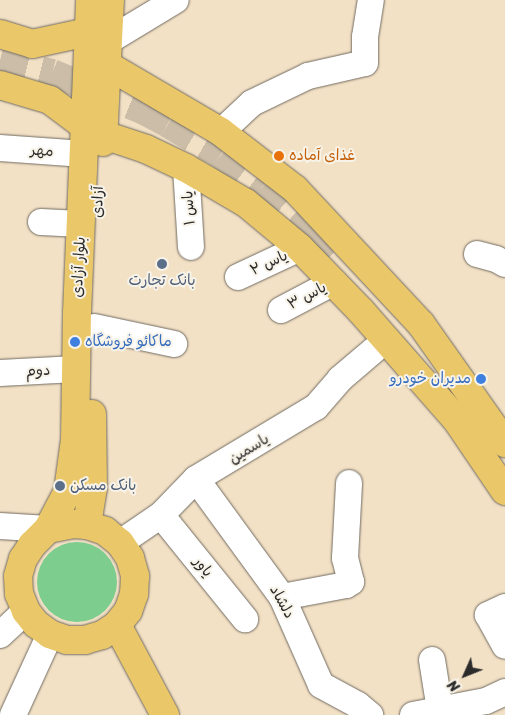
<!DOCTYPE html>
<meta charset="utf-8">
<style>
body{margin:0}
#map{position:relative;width:505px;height:715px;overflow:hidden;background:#f3e1c6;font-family:Sriracha,"Playpen Sans Arabic",sans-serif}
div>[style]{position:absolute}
.green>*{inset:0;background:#7ccd8e}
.round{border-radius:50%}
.major-tunnel>*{height:28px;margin-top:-14px;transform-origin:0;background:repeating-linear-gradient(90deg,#cbbda7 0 28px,transparent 0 42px)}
.roads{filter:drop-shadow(0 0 1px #716b61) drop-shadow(0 0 1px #716b61)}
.minor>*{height:26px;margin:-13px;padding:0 13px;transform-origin:13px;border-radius:13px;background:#fff}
.major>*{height:28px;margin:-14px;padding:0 14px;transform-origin:14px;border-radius:14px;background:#eac769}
.dots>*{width:14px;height:14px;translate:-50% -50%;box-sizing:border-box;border:2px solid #f7f3e8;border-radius:50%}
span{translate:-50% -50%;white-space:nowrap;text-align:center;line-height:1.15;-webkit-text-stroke:4px #f7f3e8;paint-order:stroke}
.street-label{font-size:15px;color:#2b2b2b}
.food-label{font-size:15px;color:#c56008}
.left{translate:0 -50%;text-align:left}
.service-label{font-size:15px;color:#4e5e75}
.shop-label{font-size:15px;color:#366cbe}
.right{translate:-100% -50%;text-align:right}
.north{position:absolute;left:440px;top:650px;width:50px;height:50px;-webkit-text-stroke:4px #f7f3e8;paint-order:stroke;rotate:226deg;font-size:14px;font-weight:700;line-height:20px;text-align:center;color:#2b2b2b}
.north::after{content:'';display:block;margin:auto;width:18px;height:22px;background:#2b2b2b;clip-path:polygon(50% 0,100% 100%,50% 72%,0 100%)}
</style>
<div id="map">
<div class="green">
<i class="round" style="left:37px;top:542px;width:80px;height:80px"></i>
</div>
<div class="major-tunnel">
<i style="left:0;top:60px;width:54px;rotate:14deg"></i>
<i style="left:52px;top:73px;width:100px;rotate:22.4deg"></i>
<i style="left:144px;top:111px;width:27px;rotate:28deg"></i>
<i style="left:168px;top:124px;width:61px;rotate:30.3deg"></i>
<i style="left:221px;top:155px;width:52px;rotate:36.4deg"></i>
<i style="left:263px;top:186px;width:70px;rotate:40.3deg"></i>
<i style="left:316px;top:231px;width:35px;rotate:46deg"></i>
</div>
<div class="roads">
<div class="minor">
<i style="left:108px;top:41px;width:79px;rotate:-31.1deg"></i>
<i style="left:221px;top:132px;width:42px;rotate:-43.1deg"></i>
<i style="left:252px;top:103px;width:62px;rotate:-25.7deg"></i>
<i style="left:308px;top:76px;width:58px;rotate:-12.8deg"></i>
<i style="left:365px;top:63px;width:26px;rotate:-90deg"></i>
<i style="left:365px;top:37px;width:37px;rotate:-81deg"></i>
<i style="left:0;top:148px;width:84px;rotate:4.1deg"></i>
<i style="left:186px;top:168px;width:79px;rotate:86.4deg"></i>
<i style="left:41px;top:222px;width:40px;rotate:2.9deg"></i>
<i style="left:477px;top:254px;width:20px;rotate:15deg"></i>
<i style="left:496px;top:259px;width:10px;rotate:29deg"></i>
<i style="left:238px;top:277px;width:68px;rotate:-25.1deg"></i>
<i style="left:281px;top:310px;width:60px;rotate:-27.8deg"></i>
<i style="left:94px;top:327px;width:82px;rotate:12deg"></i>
<i style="left:0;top:373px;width:76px;rotate:-3deg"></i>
<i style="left:196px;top:479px;width:146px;rotate:53.9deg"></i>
<i style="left:282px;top:597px;width:96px;rotate:66.1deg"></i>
<i style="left:321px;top:685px;width:42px;rotate:28.4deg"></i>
<i style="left:358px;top:705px;width:16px;rotate:40deg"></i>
<i style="left:161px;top:515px;width:134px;rotate:51.1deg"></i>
<i style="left:0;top:526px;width:48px;rotate:3.6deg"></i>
<i style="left:120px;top:543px;width:50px;rotate:-34.3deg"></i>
<i style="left:161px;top:515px;width:50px;rotate:-45.8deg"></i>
<i style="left:196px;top:479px;width:140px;rotate:-31deg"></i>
<i style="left:316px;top:407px;width:37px;rotate:-49deg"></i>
<i style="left:340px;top:379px;width:45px;rotate:-40.5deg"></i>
<i style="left:282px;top:597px;width:65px;rotate:-10.6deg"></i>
<i style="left:346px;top:585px;width:6px;rotate:-31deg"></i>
<i style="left:351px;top:582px;width:25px;rotate:-104deg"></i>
<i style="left:345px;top:558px;width:75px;rotate:-86.9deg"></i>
<i style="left:505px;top:607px;width:19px;rotate:155deg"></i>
<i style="left:488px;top:615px;width:35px;rotate:61deg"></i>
<i style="left:0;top:635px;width:35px;rotate:-43deg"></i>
<i style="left:432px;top:660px;width:51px;rotate:80.9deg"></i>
<i style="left:13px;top:715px;width:89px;rotate:-65.4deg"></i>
<i style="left:413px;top:715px;width:74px;rotate:-10.9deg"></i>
<i style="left:486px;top:701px;width:21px;rotate:-25deg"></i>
</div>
<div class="major">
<i style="left:0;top:34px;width:34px;rotate:17deg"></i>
<i style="left:32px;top:44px;width:57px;rotate:-12.1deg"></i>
<i style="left:107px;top:65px;width:132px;rotate:30.4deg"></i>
<i style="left:221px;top:132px;width:93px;rotate:37.6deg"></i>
<i style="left:295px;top:189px;width:185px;rotate:47deg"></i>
<i style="left:421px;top:324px;width:146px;rotate:54.8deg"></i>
<i style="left:0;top:85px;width:52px;rotate:16.7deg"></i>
<i style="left:50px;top:100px;width:45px;rotate:36.9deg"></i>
<i style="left:104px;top:135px;width:44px;rotate:18.4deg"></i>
<i style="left:146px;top:149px;width:44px;rotate:25.4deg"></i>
<i style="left:186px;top:168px;width:69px;rotate:30.3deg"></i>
<i style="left:246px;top:203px;width:70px;rotate:39.8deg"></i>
<i style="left:300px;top:248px;width:88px;rotate:45.9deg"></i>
<i style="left:361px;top:311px;width:144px;rotate:48.7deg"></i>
<i style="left:456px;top:419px;width:87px;rotate:55.8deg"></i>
<i style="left:103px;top:142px;width:142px;rotate:-87.2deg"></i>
<i style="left:73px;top:524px;width:14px;rotate:4deg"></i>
<i style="left:87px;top:525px;width:19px;rotate:18deg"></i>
<i style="left:105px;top:531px;width:19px;rotate:39deg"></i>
<i style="left:120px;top:543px;width:18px;rotate:56deg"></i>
<i style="left:130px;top:558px;width:19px;rotate:74deg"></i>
<i style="left:135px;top:576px;width:18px;rotate:93deg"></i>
<i style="left:134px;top:594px;width:18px;rotate:109deg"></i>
<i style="left:128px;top:611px;width:18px;rotate:128deg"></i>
<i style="left:117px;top:625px;width:18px;rotate:146deg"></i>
<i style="left:102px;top:635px;width:18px;rotate:164deg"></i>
<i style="left:85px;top:640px;width:18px;rotate:180deg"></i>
<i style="left:67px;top:640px;width:18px;rotate:-161deg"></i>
<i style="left:50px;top:634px;width:17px;rotate:-144deg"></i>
<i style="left:36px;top:624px;width:16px;rotate:-128deg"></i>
<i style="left:26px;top:611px;width:18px;rotate:-112deg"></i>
<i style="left:19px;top:594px;width:18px;rotate:-93deg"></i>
<i style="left:18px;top:576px;width:18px;rotate:-74deg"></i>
<i style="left:23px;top:559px;width:17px;rotate:-57deg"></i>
<i style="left:32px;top:545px;width:23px;rotate:-45deg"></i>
<i style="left:48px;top:529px;width:25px;rotate:-11deg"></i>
<i style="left:87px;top:525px;width:37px;rotate:-81deg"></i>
<i style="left:93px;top:488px;width:74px;rotate:-90.8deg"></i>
<i style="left:48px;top:529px;width:43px;rotate:-62.2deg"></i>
<i style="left:68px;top:491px;width:51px;rotate:-82.2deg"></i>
<i style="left:75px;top:440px;width:127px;rotate:-89.1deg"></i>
<i style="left:77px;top:313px;width:313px;rotate:-87.6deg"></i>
<i style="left:117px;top:625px;width:102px;rotate:61.9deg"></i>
</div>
</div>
<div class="dots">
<i style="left:279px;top:156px;background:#e8710a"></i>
<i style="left:162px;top:264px;background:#5c6f8a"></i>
<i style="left:75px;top:342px;background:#3f7fe0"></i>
<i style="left:481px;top:379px;background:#3f7fe0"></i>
<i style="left:60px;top:486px;background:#5c6f8a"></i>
</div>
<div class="street-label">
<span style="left:42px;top:151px;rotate:4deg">مهر</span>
<span style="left:98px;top:202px;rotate:-88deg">آزادی</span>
<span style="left:189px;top:208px;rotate:-94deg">یاس ۱</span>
<span style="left:269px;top:263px;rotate:-25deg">یاس ۲</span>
<span style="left:79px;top:267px;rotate:-87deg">بلوار آزادی</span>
<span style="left:307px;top:296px;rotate:-28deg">یاس ۳</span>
<span style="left:38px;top:371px;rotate:-3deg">دوم</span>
<span style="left:249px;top:449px;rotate:-31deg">یاسمین</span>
<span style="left:203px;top:567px;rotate:51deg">یاور</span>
<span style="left:282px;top:602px;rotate:61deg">دلشاد</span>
</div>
<div class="food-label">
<span class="left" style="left:289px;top:156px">غذای آماده</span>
</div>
<div class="service-label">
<span style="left:162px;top:281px">بانک تجارت</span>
<span class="left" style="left:70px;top:486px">بانک مسکن</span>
</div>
<div class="shop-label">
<span class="left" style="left:85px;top:342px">ماکائو فروشگاه</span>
<span class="right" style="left:471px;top:379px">مدیران خودرو</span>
</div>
<div class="north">N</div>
</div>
